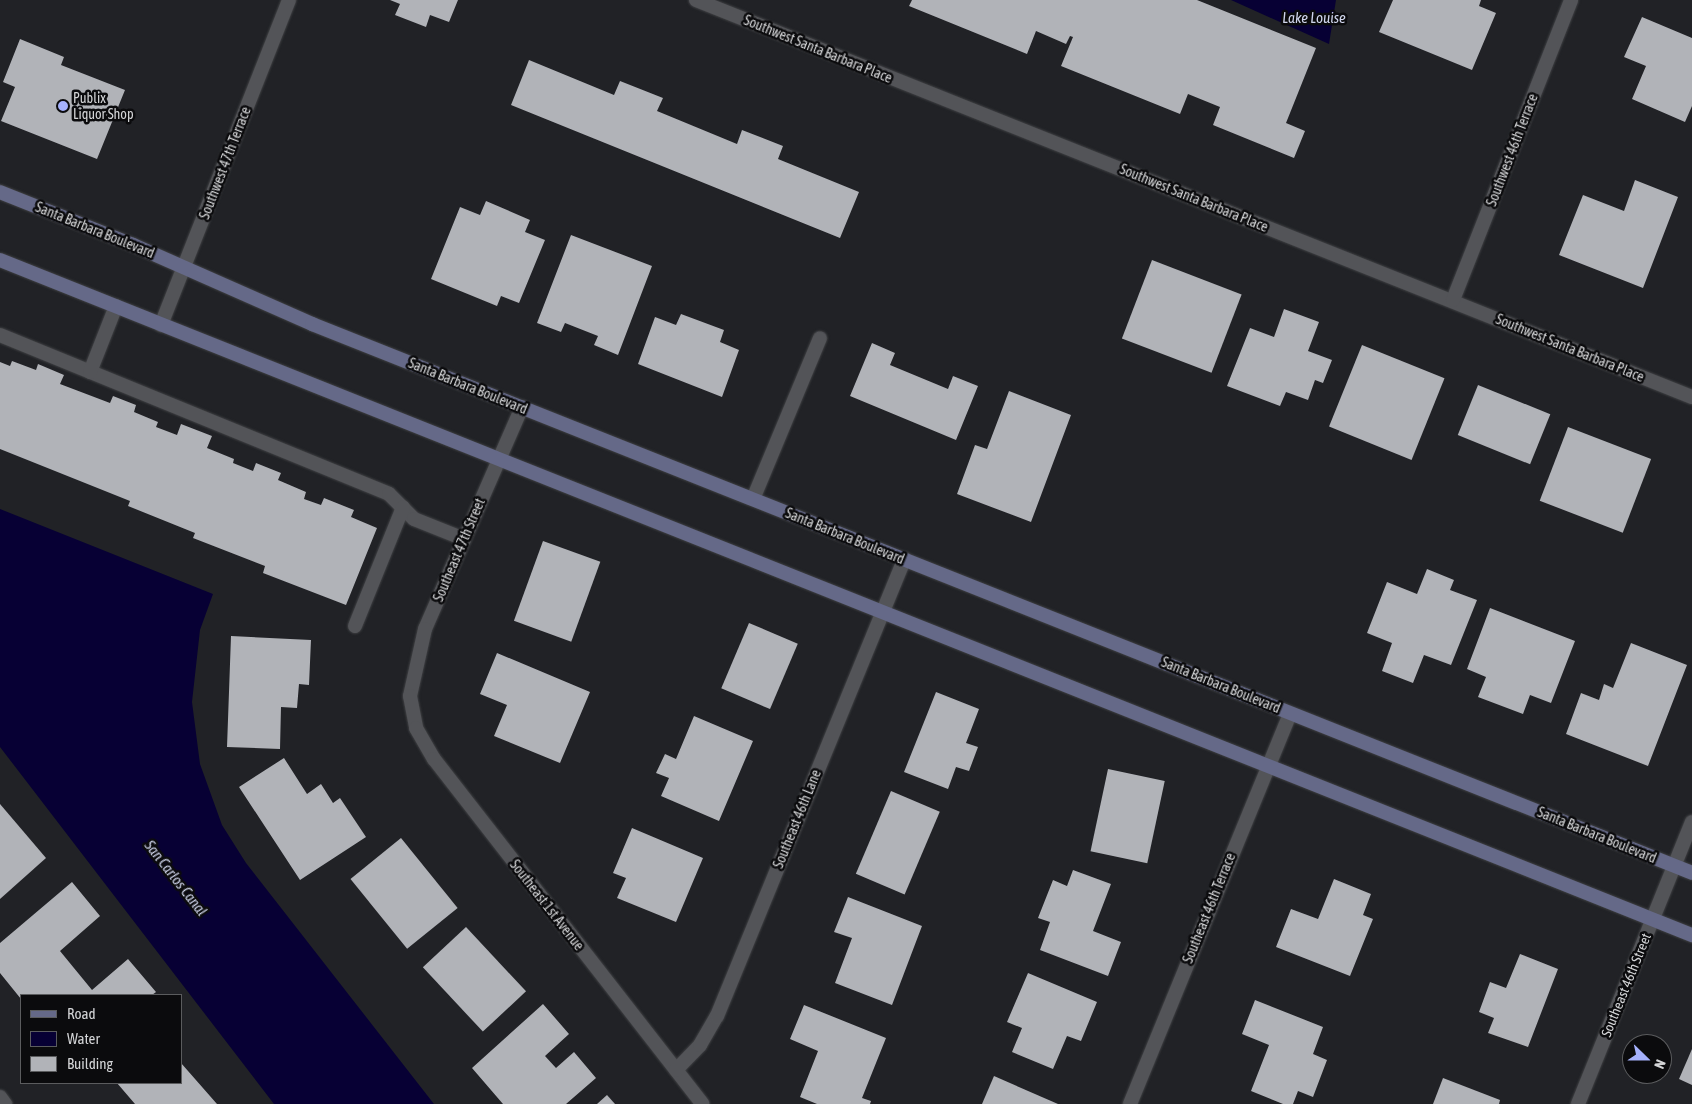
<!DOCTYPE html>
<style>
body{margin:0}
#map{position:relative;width:1692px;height:1104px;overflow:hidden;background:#212226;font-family:"Asap Condensed",sans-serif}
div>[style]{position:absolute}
.water>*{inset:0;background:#070034}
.building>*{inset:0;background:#b1b3b8;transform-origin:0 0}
.roads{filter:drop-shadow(0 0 1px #3f4043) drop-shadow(0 0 1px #3f4043)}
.service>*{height:14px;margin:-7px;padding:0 7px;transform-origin:7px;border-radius:7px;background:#535458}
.minor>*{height:14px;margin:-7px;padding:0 7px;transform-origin:7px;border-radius:7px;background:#535458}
.secondary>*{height:14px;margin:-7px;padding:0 7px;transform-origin:7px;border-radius:7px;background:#656988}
.dots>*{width:14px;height:14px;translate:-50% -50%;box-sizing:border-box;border:2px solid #0b0b0d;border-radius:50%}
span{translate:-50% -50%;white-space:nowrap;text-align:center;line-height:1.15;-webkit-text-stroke:5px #0b0b0d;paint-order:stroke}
.street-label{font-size:14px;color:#d4d5d7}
.poi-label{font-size:14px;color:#d4d5d7}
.left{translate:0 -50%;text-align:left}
.water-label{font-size:15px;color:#d0d5ec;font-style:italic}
.legend{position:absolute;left:20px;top:994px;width:162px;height:90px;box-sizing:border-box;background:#0b0b0d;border:1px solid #5b5c5e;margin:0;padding:6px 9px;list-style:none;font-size:15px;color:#d4d5d7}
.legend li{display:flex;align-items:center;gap:10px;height:25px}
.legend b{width:25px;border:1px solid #5b5c5e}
.north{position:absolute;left:1622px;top:1034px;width:50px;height:50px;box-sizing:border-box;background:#0b0b0d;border:1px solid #5b5c5e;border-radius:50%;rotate:112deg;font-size:14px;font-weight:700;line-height:20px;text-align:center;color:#d4d5d7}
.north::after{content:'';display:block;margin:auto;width:18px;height:22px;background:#a5b1fc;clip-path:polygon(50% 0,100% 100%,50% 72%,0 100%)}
</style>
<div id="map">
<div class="water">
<i style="clip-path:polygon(1231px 0,1336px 0,1329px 44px)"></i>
<i style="clip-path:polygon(0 509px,213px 594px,200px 630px,192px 702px,200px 764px,222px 825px,246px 863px,434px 1104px,274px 1104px,0 747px)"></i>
</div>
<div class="building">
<i style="clip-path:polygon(390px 0,458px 0,449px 22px,430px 15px,426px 27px,395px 15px,400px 4px)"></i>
<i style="clip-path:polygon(912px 0,1197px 0,1316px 48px,1286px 123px,1305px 131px,1294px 158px,1213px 125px,1220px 107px,1188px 94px,1180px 114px,1061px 66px,1073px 37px,1070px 36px,1066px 44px,1036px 31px,1027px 54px,909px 6px)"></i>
<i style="clip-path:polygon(1393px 0,1481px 0,1479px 6px,1496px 13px,1472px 70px,1379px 32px)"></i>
<i style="clip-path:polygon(1642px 17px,1692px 38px,1692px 106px,1685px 122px,1632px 99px,1646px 66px,1624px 57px)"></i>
<i style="clip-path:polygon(20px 39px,64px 57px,61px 65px,125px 90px,97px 159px,1px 121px,15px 87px,3px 82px)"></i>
<i style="clip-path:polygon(529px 60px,614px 95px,620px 81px,663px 98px,657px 111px,737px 144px,742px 130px,783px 146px,778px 159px,859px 192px,840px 238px,511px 105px)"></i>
<i style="clip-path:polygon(1635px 180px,1678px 197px,1643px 288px,1559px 255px,1583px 195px,1624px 211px)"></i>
<i style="clip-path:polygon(486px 201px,530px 220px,525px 232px,545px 240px,519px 303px,501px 296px,497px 306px,431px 279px,460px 207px,480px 215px)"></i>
<i style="clip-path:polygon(571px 235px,652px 266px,618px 355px,594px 345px,598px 336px,565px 323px,561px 332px,537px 323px)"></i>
<i style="left:1152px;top:260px;width:96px;height:84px;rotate:21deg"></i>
<i style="clip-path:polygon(1284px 309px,1319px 322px,1308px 351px,1332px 360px,1323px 383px,1315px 380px,1308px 400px,1286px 392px,1280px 406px,1227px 386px,1250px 328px,1274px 337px)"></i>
<i style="clip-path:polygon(681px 314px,724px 330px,720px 342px,739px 350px,722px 397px,638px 364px,655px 317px,676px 325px)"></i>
<i style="clip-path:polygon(872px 343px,895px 353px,890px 365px,948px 389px,953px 376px,978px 386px,956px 440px,850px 396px)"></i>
<i style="left:1362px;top:345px;width:89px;height:88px;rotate:22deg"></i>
<i style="clip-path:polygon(12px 361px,36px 370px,38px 364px,64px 375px,60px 384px,110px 403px,113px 396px,136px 405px,134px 412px,158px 422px,156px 427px,177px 435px,181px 424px,212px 436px,207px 448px,234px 459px,233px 463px,253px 471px,256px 463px,281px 473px,278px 480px,306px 492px,304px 499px,321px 505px,324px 498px,354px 510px,351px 517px,377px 528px,346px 605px,263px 573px,265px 566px,193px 538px,195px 533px,128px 506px,130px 501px,0 449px,0 362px,10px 366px)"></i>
<i style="left:1478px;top:385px;width:78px;height:54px;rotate:22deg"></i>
<i style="clip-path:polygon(1009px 391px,1071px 415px,1031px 522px,957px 494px,975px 445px,987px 449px)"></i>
<i style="left:1568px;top:427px;width:89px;height:79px;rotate:21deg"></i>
<i style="left:543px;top:541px;width:61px;height:85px;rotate:20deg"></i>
<i style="clip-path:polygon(1427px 569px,1454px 580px,1450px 590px,1477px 600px,1451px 665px,1424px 655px,1413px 683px,1382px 671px,1392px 643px,1367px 633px,1387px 582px,1417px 594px)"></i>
<i style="clip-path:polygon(1490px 608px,1575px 641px,1551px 703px,1530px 695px,1523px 714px,1478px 697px,1486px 677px,1467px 669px)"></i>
<i style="left:749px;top:623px;width:53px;height:71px;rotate:23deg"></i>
<i style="clip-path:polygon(231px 636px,311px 640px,309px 685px,299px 684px,297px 708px,281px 707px,280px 749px,227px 747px)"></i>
<i style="clip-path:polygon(1631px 643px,1687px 665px,1648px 766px,1566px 734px,1581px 693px,1599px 700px,1604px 684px,1613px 688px)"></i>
<i style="clip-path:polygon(497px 653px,590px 692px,560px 763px,494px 736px,507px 705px,480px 694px)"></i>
<i style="clip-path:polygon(936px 692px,979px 709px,966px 743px,978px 747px,969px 771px,956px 767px,948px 789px,904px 772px)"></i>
<i style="clip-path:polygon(694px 716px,753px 741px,719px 821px,661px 796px,669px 778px,656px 773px,665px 754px,676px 759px)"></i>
<i style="clip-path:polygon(284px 758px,307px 794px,321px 784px,333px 803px,340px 798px,366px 837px,300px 880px,239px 787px)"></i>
<i style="left:1108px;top:769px;width:58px;height:84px;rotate:12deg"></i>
<i style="left:891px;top:791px;width:53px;height:90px;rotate:23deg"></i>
<i style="clip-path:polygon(0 804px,46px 858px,0 899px)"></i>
<i style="clip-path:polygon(632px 828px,703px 858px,676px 922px,617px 898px,626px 878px,613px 873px)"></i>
<i style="left:401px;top:838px;width:90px;height:65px;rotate:51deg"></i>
<i style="clip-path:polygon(1073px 870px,1111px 884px,1093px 931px,1121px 942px,1108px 976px,1040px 950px,1050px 922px,1038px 918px,1053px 880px,1067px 886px)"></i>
<i style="clip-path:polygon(1334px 879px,1371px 894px,1363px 915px,1373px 919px,1350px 976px,1276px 947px,1291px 909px,1318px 919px)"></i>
<i style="clip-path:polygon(72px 882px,100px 916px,60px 951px,92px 990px,128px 959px,156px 992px,152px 995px,21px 995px,21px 999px,0 973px,0 943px)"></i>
<i style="clip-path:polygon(848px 897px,922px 926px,892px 1005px,835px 983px,852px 938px,834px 932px)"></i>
<i style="left:466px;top:927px;width:88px;height:59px;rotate:47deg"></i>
<i style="clip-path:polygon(1520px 954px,1558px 969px,1528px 1047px,1488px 1033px,1494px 1018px,1479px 1012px,1490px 982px,1506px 988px)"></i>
<i style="clip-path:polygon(1028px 973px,1097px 1002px,1081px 1041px,1067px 1036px,1053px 1069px,1012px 1052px,1022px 1028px,1007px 1022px)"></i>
<i style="clip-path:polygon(1255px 1000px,1323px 1027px,1313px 1054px,1327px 1060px,1313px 1097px,1298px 1091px,1293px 1104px,1283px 1104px,1251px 1091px,1269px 1045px,1242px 1034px)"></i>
<i style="clip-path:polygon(543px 1004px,569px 1034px,545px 1056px,556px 1068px,574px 1052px,596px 1078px,566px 1104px,503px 1104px,472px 1068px)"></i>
<i style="clip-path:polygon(804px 1005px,886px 1038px,862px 1098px,871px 1101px,870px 1104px,817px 1104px,800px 1097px,818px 1051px,790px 1039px)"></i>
<i style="clip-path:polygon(1692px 1049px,1692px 1085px,1679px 1079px)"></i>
<i style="clip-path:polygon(181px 1063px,217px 1104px,135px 1104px,117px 1083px,181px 1083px)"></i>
<i style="clip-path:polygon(994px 1076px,1058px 1104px,982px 1104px)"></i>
<i style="clip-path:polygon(1443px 1078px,1500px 1100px,1499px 1104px,1433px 1104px)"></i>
<i style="clip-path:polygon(607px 1095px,615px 1104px,597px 1104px)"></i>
</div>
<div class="roads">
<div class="service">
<i style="left:0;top:335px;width:420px;rotate:22.2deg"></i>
<i style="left:389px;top:494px;width:35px;rotate:45deg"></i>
<i style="left:414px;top:519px;width:54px;rotate:21.8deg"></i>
<i style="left:90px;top:372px;width:71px;rotate:-68.5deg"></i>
<i style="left:753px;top:499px;width:174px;rotate:-67.4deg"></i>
<i style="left:355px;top:626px;width:128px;rotate:-68deg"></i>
</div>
<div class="minor">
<i style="left:696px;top:0;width:1072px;rotate:21.73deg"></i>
<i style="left:1453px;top:300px;width:322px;rotate:-68.5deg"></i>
<i style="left:161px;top:325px;width:349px;rotate:-68.5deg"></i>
<i style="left:522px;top:407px;width:242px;rotate:113.6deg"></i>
<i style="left:425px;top:629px;width:69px;rotate:102.6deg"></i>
<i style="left:410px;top:696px;width:33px;rotate:79deg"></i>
<i style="left:416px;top:728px;width:36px;rotate:60deg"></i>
<i style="left:434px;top:759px;width:437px;rotate:52.1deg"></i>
<i style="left:676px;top:1070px;width:35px;rotate:-46deg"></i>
<i style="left:700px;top:1045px;width:34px;rotate:-60deg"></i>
<i style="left:717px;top:1016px;width:494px;rotate:-67.7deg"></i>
<i style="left:0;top:1097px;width:9px;rotate:54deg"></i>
<i style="left:1130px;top:1104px;width:422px;rotate:-67.7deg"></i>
<i style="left:1578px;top:1104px;width:304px;rotate:-68deg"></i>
</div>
<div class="secondary">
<i style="left:0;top:192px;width:143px;rotate:21.7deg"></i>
<i style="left:133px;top:245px;width:196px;rotate:23.8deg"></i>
<i style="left:312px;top:324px;width:1485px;rotate:21.69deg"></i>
<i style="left:0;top:260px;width:1822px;rotate:21.75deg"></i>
</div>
</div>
<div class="dots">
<i style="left:63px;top:106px;background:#a5b1fc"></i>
</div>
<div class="street-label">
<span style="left:818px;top:49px;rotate:22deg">Southwest Santa Barbara Place</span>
<span style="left:1512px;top:150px;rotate:-69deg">Southwest 46th Terrace</span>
<span style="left:225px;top:163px;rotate:-69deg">Southwest 47th Terrace</span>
<span style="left:1194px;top:198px;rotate:22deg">Southwest Santa Barbara Place</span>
<span style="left:95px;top:230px;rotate:22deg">Santa Barbara Boulevard</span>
<span style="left:1570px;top:348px;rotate:22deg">Southwest Santa Barbara Place</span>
<span style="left:468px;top:386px;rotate:22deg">Santa Barbara Boulevard</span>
<span style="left:845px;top:536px;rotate:22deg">Santa Barbara Boulevard</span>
<span style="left:459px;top:550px;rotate:-67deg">Southeast 47th Street</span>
<span style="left:1221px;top:685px;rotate:22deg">Santa Barbara Boulevard</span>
<span style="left:797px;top:819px;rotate:-68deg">Southeast 46th Lane</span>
<span style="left:1597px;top:835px;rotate:22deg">Santa Barbara Boulevard</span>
<span style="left:547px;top:905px;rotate:52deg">Southeast 1st Avenue</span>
<span style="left:1209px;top:908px;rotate:-68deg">Southeast 46th Terrace</span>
<span style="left:1626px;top:985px;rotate:-68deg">Southeast 46th Street</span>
</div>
<div class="poi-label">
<span class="left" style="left:73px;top:106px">Publix<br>Liquor Shop</span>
</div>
<div class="water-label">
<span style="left:1314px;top:18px">Lake Louise</span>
<span style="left:176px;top:878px;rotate:52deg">San Carlos Canal</span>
</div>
<ul class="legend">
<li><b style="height:6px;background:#656988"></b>Road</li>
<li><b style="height:14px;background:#070034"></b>Water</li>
<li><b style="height:14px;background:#b1b3b8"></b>Building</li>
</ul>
<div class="north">N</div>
</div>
